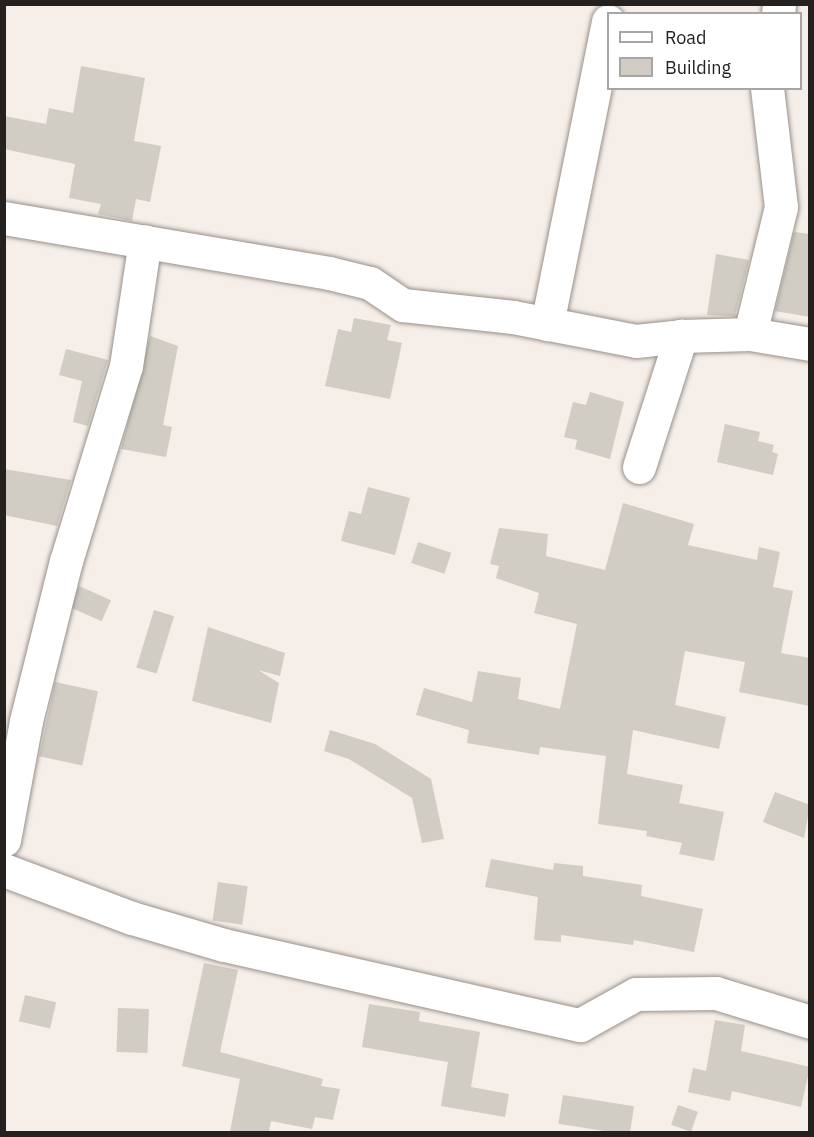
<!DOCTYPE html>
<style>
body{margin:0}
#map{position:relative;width:814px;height:1137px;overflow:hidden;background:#f6eee8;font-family:"IBM Plex Sans",sans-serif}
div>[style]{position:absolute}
.building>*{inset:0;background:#d1ccc4;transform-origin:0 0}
.roads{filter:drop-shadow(0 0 2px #98918b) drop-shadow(0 0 2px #98918b)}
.minor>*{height:33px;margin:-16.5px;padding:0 16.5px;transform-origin:16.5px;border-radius:16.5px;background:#fff}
span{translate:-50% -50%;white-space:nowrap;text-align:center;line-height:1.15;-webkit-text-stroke:4.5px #fff;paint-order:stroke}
.frame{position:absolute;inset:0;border:6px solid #24211f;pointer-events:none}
.legend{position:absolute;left:607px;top:12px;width:195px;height:78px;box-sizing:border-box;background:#fff;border:2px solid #a7a6a5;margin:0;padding:8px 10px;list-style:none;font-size:18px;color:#24211f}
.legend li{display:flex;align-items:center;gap:12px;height:30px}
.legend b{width:30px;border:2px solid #a7a6a5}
</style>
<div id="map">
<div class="building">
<i style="clip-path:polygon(81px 66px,145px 78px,134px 141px,161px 146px,150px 202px,136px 199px,132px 221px,98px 214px,101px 204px,69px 198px,75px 164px,4px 149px,4px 116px,46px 124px,49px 108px,73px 113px)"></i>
<i style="clip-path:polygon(794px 232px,810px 234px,810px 317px,775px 311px)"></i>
<i style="clip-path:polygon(716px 254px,749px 260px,735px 316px,707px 315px)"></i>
<i style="clip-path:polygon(354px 318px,391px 325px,387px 340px,402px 343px,390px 399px,325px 386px,338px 329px,351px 332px)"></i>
<i style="clip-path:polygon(150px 336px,178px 346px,163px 425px,172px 427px,166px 457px,121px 449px)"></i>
<i style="clip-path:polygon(66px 349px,108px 360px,88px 426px,73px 422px,82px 381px,59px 375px)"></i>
<i style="clip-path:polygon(590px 392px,624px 402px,610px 459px,575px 449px,577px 440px,564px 437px,573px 402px,586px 405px)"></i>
<i style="clip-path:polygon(725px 424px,760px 432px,758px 441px,774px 445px,772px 452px,778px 454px,773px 475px,717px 462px)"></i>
<i style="clip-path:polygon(4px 469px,71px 480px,57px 526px,4px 515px)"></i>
<i style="clip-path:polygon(368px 487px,410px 498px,395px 555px,341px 541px,349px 511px,361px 514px)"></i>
<i style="clip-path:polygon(623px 503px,694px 524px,688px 545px,757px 560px,759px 547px,780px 552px,773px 587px,793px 591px,781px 653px,810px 658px,810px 706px,739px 692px,745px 662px,685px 651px,675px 705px,726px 717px,719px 749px,633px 730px,627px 774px,683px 785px,679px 803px,724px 812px,714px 861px,679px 854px,682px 843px,646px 836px,647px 831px,598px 824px,606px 756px,540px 747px,539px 755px,467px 743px,469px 730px,416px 715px,424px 688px,472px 702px,478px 671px,521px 678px,518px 699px,560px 709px,577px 624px,534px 613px,539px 593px,496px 578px,499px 566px,490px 564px,499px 528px,548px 534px,546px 556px,605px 570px)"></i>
<i style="left:418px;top:542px;width:35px;height:22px;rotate:18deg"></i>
<i style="left:79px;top:586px;width:35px;height:23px;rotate:24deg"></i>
<i style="left:154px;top:610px;width:21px;height:60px;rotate:17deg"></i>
<i style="clip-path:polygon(208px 627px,285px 653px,280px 676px,258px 670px,279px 683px,271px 723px,192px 701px)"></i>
<i style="left:55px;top:682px;width:44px;height:76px;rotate:12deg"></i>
<i style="clip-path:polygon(330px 730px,375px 744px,431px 779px,444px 839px,422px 843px,412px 798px,349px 759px,324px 751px)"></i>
<i style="clip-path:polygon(775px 792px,810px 805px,804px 838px,763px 822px)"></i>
<i style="clip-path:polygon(491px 859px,553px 870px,554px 863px,583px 866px,583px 876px,642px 885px,641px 896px,703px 909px,694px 952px,634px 940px,633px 945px,561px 935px,561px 942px,534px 940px,538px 897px,485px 887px)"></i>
<i style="left:218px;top:882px;width:30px;height:39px;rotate:8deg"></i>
<i style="clip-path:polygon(204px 963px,238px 970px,220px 1052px,323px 1079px,321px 1086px,340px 1089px,333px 1120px,315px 1117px,312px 1129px,271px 1121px,269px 1132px,230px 1132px,240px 1079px,182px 1066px)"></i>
<i style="left:25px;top:995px;width:32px;height:27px;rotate:13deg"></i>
<i style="clip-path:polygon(369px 1004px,420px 1012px,419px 1021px,480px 1032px,471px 1087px,509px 1094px,505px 1117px,441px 1106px,448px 1062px,362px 1047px)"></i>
<i style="left:118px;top:1008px;width:31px;height:44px;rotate:2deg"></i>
<i style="clip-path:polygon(715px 1020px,745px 1025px,741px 1051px,810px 1067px,801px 1107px,732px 1091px,730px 1101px,688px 1092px,693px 1068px,706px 1071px)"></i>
<i style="left:563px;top:1095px;width:72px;height:29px;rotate:9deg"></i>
<i style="left:678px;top:1105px;width:21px;height:21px;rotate:19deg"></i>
</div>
<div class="roads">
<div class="minor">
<i style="left:778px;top:14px;width:10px;rotate:-84deg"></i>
<i style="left:4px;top:218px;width:330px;rotate:9.6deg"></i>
<i style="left:329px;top:273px;width:42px;rotate:13.7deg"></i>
<i style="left:370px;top:283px;width:40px;rotate:34deg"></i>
<i style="left:403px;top:305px;width:111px;rotate:6.2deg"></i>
<i style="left:513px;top:317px;width:125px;rotate:11deg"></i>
<i style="left:636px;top:341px;width:45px;rotate:-6.3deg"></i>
<i style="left:547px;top:324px;width:309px;rotate:-78.6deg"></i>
<i style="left:750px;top:334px;width:61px;rotate:9.5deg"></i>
<i style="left:639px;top:467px;width:138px;rotate:-72.2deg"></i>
<i style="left:681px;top:336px;width:69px;rotate:-1.7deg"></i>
<i style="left:750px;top:334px;width:131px;rotate:-76.3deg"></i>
<i style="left:781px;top:207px;width:120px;rotate:-96.7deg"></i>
<i style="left:4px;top:840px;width:121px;rotate:-79.5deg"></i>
<i style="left:26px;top:721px;width:165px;rotate:-76deg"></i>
<i style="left:66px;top:561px;width:204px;rotate:-72.9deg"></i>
<i style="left:126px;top:366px;width:126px;rotate:-81.4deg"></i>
<i style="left:4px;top:870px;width:137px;rotate:20.6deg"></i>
<i style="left:132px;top:918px;width:96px;rotate:16.4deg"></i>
<i style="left:224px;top:945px;width:365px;rotate:12.7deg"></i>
<i style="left:580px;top:1025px;width:64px;rotate:-29deg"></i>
<i style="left:636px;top:994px;width:80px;rotate:-0.7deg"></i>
<i style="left:716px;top:993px;width:98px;rotate:17.1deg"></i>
</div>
</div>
<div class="frame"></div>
<ul class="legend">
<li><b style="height:8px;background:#fff"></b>Road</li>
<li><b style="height:16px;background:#d1ccc4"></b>Building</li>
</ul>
</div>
